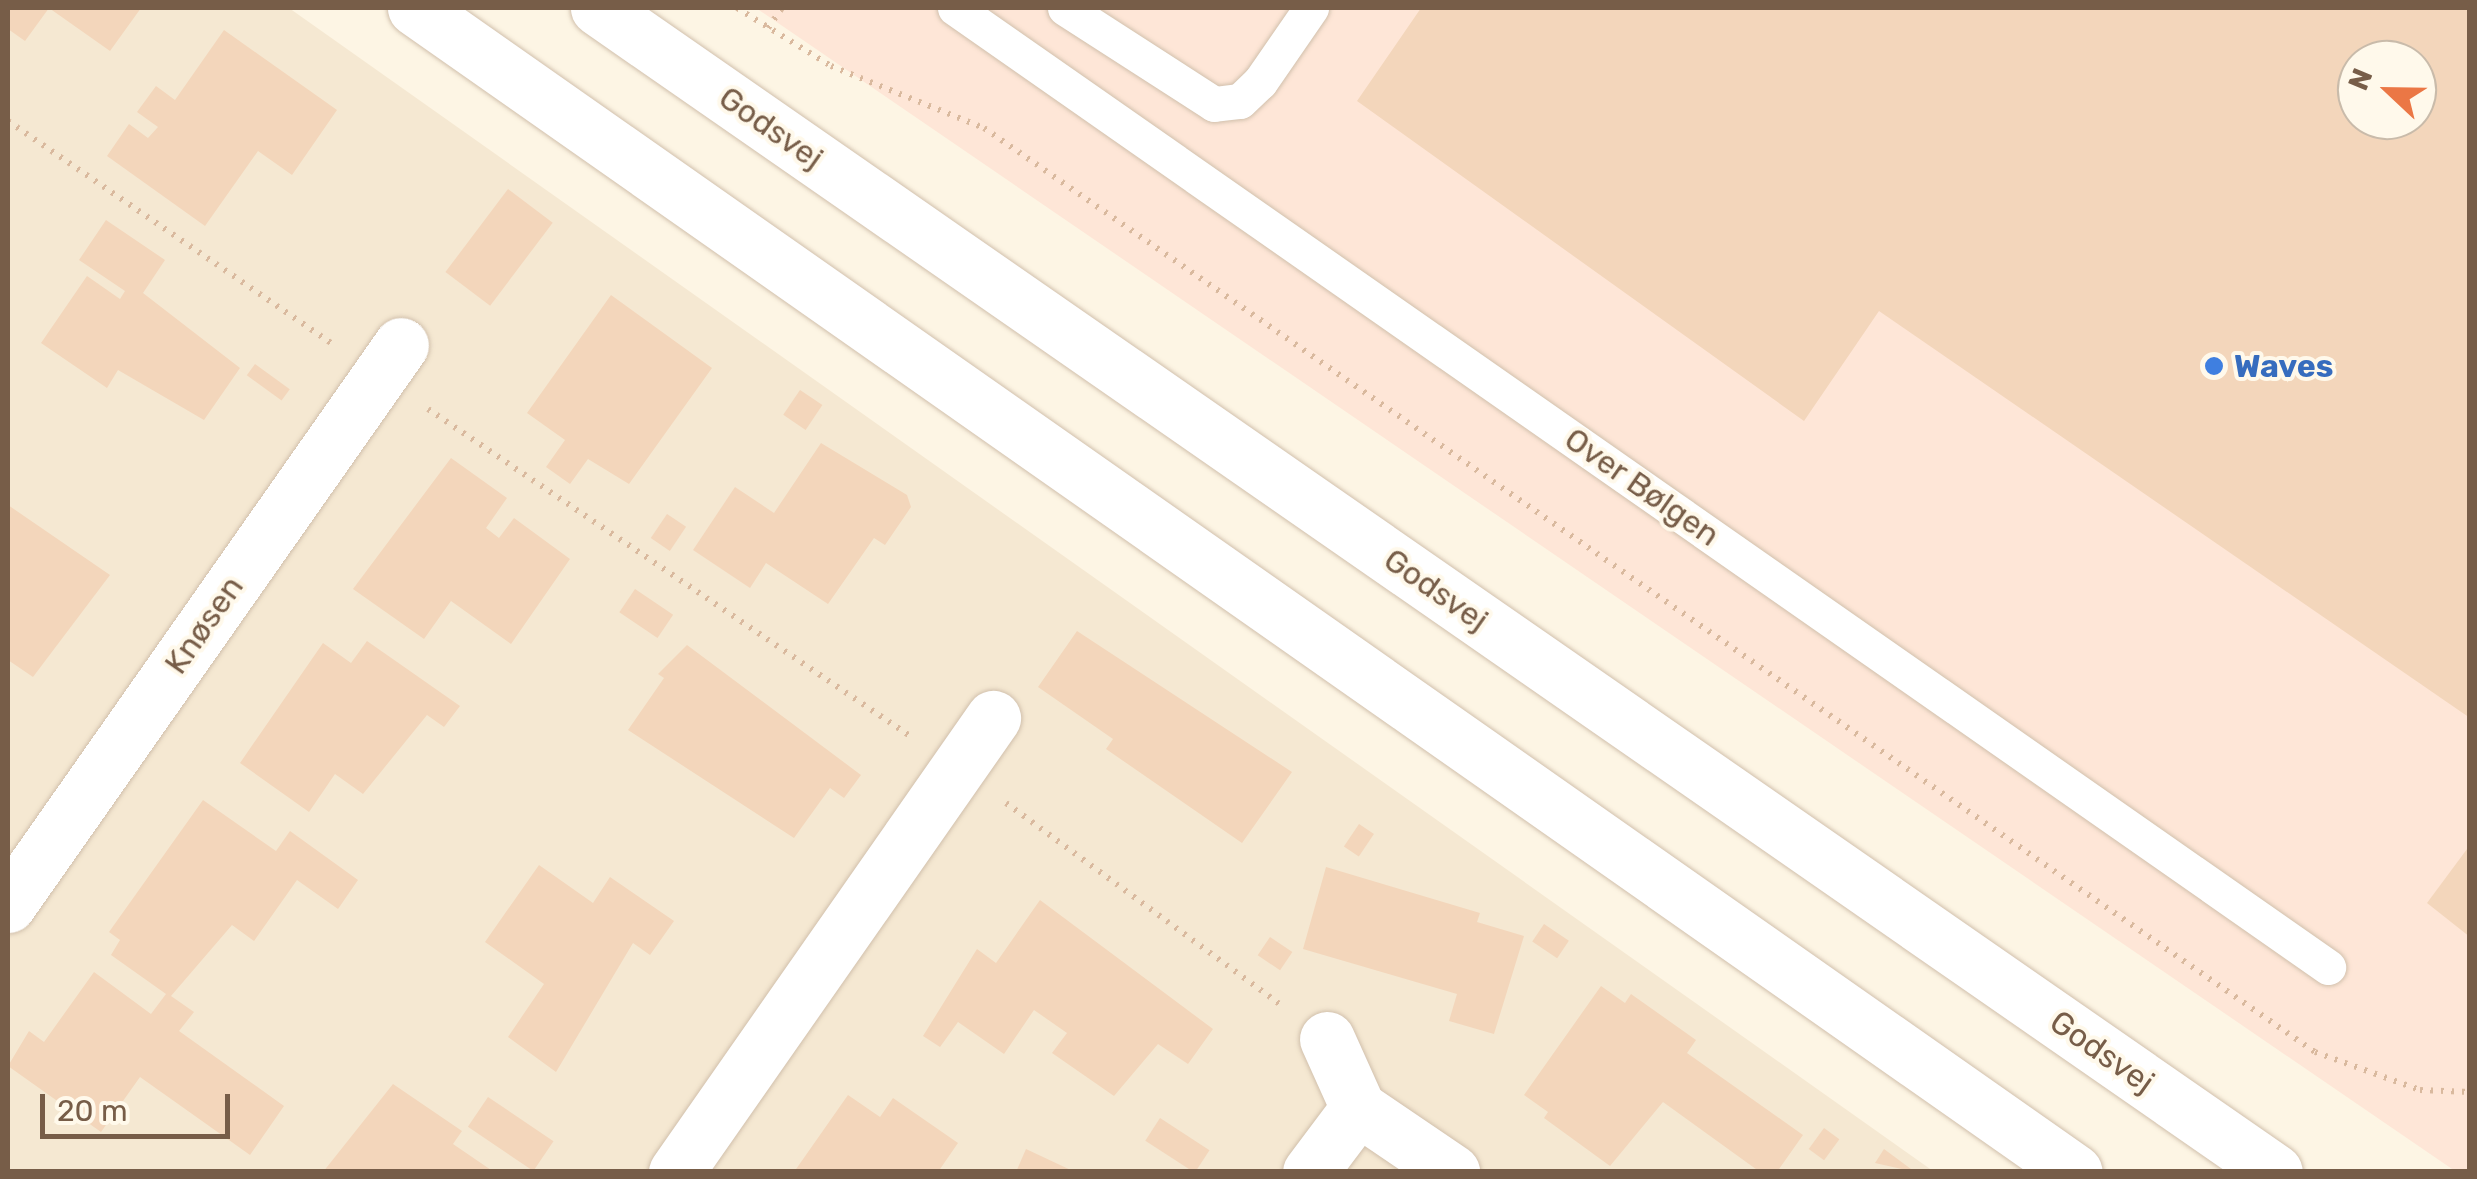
<!DOCTYPE html>
<meta charset="utf-8">
<style>
body{margin:0}
#map{position:relative;width:2477px;height:1179px;overflow:hidden;background:#fdf5e4;font-family:Rubik,sans-serif}
div>[style]{position:absolute}
.residential>*{inset:0;background:#f5e8d2}
.commercial>*{inset:0;background:#fee6d7}
.building>*{inset:0;background:#f3d6bb;transform-origin:0 0}
.path>*{height:6px;margin-top:-3px;transform-origin:0;background:repeating-linear-gradient(90deg,#d9b99e 0 2.5px,transparent 0 10.5px)}
.roads{filter:drop-shadow(0 0 2px #d1c0ac) drop-shadow(0 0 2px #d1c0ac)}
.service>*{height:35px;margin:-17.5px;padding:0 17.5px;transform-origin:17.5px;border-radius:17.5px;background:#fff}
.minor>*{height:55px;margin:-27.5px;padding:0 27.5px;transform-origin:27.5px;border-radius:27.5px;background:#fff}
.tertiary>*{height:55px;margin:-27.5px;padding:0 27.5px;transform-origin:27.5px;border-radius:27.5px;background:#fff}
.dots>*{width:28px;height:28px;translate:-50% -50%;box-sizing:border-box;border:5px solid #fff9eb;border-radius:50%}
span{translate:-50% -50%;white-space:nowrap;text-align:center;line-height:1.15;-webkit-text-stroke:8px #fff9eb;paint-order:stroke}
.street-label{font-size:32px;color:#775d48}
.shop-label{font-size:32px;color:#366cbe;font-weight:700}
.left{translate:0 -50%;text-align:left}
.frame{position:absolute;inset:0;border:10px solid #775d48;pointer-events:none}
.north{position:absolute;left:2337px;top:40px;width:100px;height:100px;box-sizing:border-box;background:#fff9eb;border:2px solid #c9bbaa;border-radius:50%;rotate:292deg;font-size:28px;font-weight:700;line-height:40px;text-align:center;color:#775d48}
.north::after{content:'';display:block;margin:auto;width:35px;height:45px;background:#eb7745;clip-path:polygon(50% 0,100% 100%,50% 72%,0 100%)}
.scale{position:absolute;left:40px;top:1094px;width:190px;height:45px;box-sizing:border-box;border:5px solid #775d48;border-top:0;padding-left:12px;font-size:30px;line-height:35px;white-space:nowrap;color:#775d48;-webkit-text-stroke:8px #fff9eb;paint-order:stroke}
</style>
<div id="map">
<div class="residential">
<i style="clip-path:polygon(8px 8px,289px 8px,1933px 1171px,8px 1171px)"></i>
</div>
<div class="commercial">
<i style="clip-path:polygon(evenodd,756px 8px,2469px 8px,2469px 1171px,2455px 1171px,756px 8px,2357px 60px,2417px 60px,2417px 120px,2357px 120px,2357px 60px)"></i>
</div>
<div class="building">
<i style="clip-path:polygon(8px 8px,141px 8px,110px 51px,49px 8px,25px 41px,8px 29px)"></i>
<i style="clip-path:polygon(evenodd,1421px 8px,2470px 8px,2470px 718px,1879px 311px,1804px 421px,1357px 101px,1421px 8px,2357px 60px,2417px 60px,2417px 120px,2357px 120px,2357px 60px)"></i>
<i style="clip-path:polygon(224px 30px,337px 110px,292px 175px,258px 151px,205px 226px,107px 156px,129px 124px,148px 138px,158px 127px,137px 112px,156px 86px,175px 100px)"></i>
<i style="left:508px;top:189px;width:56px;height:104px;rotate:37deg"></i>
<i style="clip-path:polygon(106px 220px,165px 260px,143px 293px,240px 368px,204px 420px,118px 370px,107px 388px,41px 343px,87px 276px,120px 299px,125px 291px,79px 260px)"></i>
<i style="clip-path:polygon(611px 295px,712px 368px,629px 484px,588px 459px,570px 484px,546px 467px,565px 440px,527px 413px)"></i>
<i style="left:255px;top:364px;width:43px;height:14px;rotate:36deg"></i>
<i style="left:800px;top:390px;width:27px;height:30px;rotate:34deg"></i>
<i style="clip-path:polygon(821px 443px,907px 495px,911px 507px,885px 545px,874px 538px,828px 604px,766px 563px,750px 588px,693px 550px,735px 487px,774px 513px)"></i>
<i style="clip-path:polygon(451px 458px,507px 498px,486px 528px,499px 538px,514px 518px,570px 559px,511px 644px,451px 601px,424px 639px,353px 589px)"></i>
<i style="clip-path:polygon(8px 505px,110px 575px,33px 677px,8px 660px)"></i>
<i style="left:667px;top:514px;width:23px;height:29px;rotate:34deg"></i>
<i style="left:635px;top:589px;width:46px;height:28px;rotate:34deg"></i>
<i style="clip-path:polygon(1077px 631px,1292px 772px,1242px 843px,1106px 749px,1113px 739px,1038px 687px)"></i>
<i style="clip-path:polygon(367px 641px,460px 706px,444px 727px,427px 715px,363px 794px,335px 774px,309px 812px,240px 763px,323px 643px,351px 663px)"></i>
<i style="clip-path:polygon(687px 645px,861px 775px,844px 798px,830px 788px,794px 838px,628px 730px,664px 678px,658px 674px)"></i>
<i style="clip-path:polygon(203px 800px,276px 851px,290px 831px,358px 880px,338px 909px,297px 880px,254px 941px,232px 925px,171px 996px,194px 1012px,179px 1031px,284px 1106px,250px 1155px,140px 1077px,101px 1132px,8px 1066px,29px 1031px,44px 1042px,94px 972px,151px 1014px,166px 994px,111px 955px,120px 940px,109px 932px)"></i>
<i style="left:1359px;top:824px;width:18px;height:27px;rotate:34deg"></i>
<i style="clip-path:polygon(2470px 845px,2470px 937px,2427px 903px)"></i>
<i style="clip-path:polygon(539px 865px,593px 903px,610px 877px,674px 921px,650px 955px,633px 943px,556px 1072px,508px 1037px,544px 984px,485px 942px)"></i>
<i style="clip-path:polygon(1326px 867px,1480px 913px,1477px 922px,1524px 936px,1494px 1034px,1449px 1021px,1457px 994px,1303px 949px)"></i>
<i style="clip-path:polygon(1040px 900px,1213px 1029px,1188px 1064px,1158px 1044px,1114px 1096px,1052px 1053px,1067px 1033px,1034px 1010px,1004px 1054px,958px 1022px,940px 1047px,923px 1036px,977px 949px,996px 963px)"></i>
<i style="left:1544px;top:924px;width:30px;height:21px;rotate:34deg"></i>
<i style="left:1270px;top:937px;width:27px;height:22px;rotate:34deg"></i>
<i style="clip-path:polygon(1601px 986px,1625px 1003px,1631px 994px,1696px 1040px,1687px 1053px,1803px 1135px,1777px 1172px,1760px 1172px,1663px 1102px,1610px 1166px,1544px 1118px,1548px 1112px,1524px 1095px)"></i>
<i style="clip-path:polygon(393px 1084px,462px 1131px,453px 1144px,494px 1172px,323px 1172px)"></i>
<i style="clip-path:polygon(848px 1095px,880px 1117px,893px 1098px,958px 1143px,938px 1172px,794px 1172px)"></i>
<i style="left:488px;top:1097px;width:79px;height:36px;rotate:34deg"></i>
<i style="left:1160px;top:1118px;width:59px;height:27px;rotate:33deg"></i>
<i style="left:1824px;top:1128px;width:19px;height:26px;rotate:36deg"></i>
<i style="clip-path:polygon(1026px 1149px,1075px 1172px,1016px 1172px)"></i>
<i style="clip-path:polygon(1884px 1149px,1915px 1172px,1875px 1163px)"></i>
</div>
<div class="path">
<i style="left:737px;top:8px;width:110px;rotate:31.7deg"></i>
<i style="left:831px;top:66px;width:165px;rotate:22.1deg"></i>
<i style="left:984px;top:128px;width:1620px;rotate:34.77deg"></i>
<i style="left:2315px;top:1052px;width:112px;rotate:19.9deg"></i>
<i style="left:2420px;top:1090px;width:50px;rotate:2.3deg"></i>
<i style="left:768px;top:28px;width:24px;rotate:-55deg"></i>
<i style="left:8px;top:121px;width:392px;rotate:34.5deg"></i>
<i style="left:428px;top:409px;width:582px;rotate:34.15deg"></i>
<i style="left:1006px;top:803px;width:343px;rotate:36.3deg"></i>
</div>
<div class="roads">
<div class="service">
<i style="left:955px;top:8px;width:1675px;rotate:34.93deg"></i>
<i style="left:1065px;top:8px;width:177px;rotate:32.8deg"></i>
<i style="left:1214px;top:104px;width:26px;rotate:-7deg"></i>
<i style="left:1240px;top:101px;width:28px;rotate:-44deg"></i>
<i style="left:1260px;top:82px;width:90px;rotate:-55.4deg"></i>
</div>
<div class="minor">
<i style="left:8px;top:905px;width:684px;rotate:-54.94deg"></i>
<i style="left:1327px;top:1039px;width:76px;rotate:65.8deg"></i>
<i style="left:676px;top:1172px;width:554px;rotate:-55.08deg"></i>
<i style="left:1310px;top:1172px;width:80px;rotate:-53.1deg"></i>
<i style="left:1358px;top:1108px;width:114px;rotate:34.2deg"></i>
</div>
<div class="tertiary">
<i style="left:415px;top:8px;width:2027px;rotate:35.04deg"></i>
<i style="left:598px;top:8px;width:2041px;rotate:34.76deg"></i>
</div>
</div>
<div class="dots">
<i style="left:2214px;top:366px;background:#3f7fe0"></i>
</div>
<div class="street-label">
<span style="left:771px;top:128px;rotate:35deg">Godsvej</span>
<span style="left:1642px;top:487px;rotate:35deg">Over Bølgen</span>
<span style="left:1436px;top:590px;rotate:35deg">Godsvej</span>
<span style="left:204px;top:625px;rotate:-55deg">Knøsen</span>
<span style="left:2102px;top:1052px;rotate:35deg">Godsvej</span>
</div>
<div class="shop-label">
<span class="left" style="left:2234px;top:366px">Waves</span>
</div>
<div class="frame"></div>
<div class="north">N</div>
<div class="scale">20 m</div>
</div>
